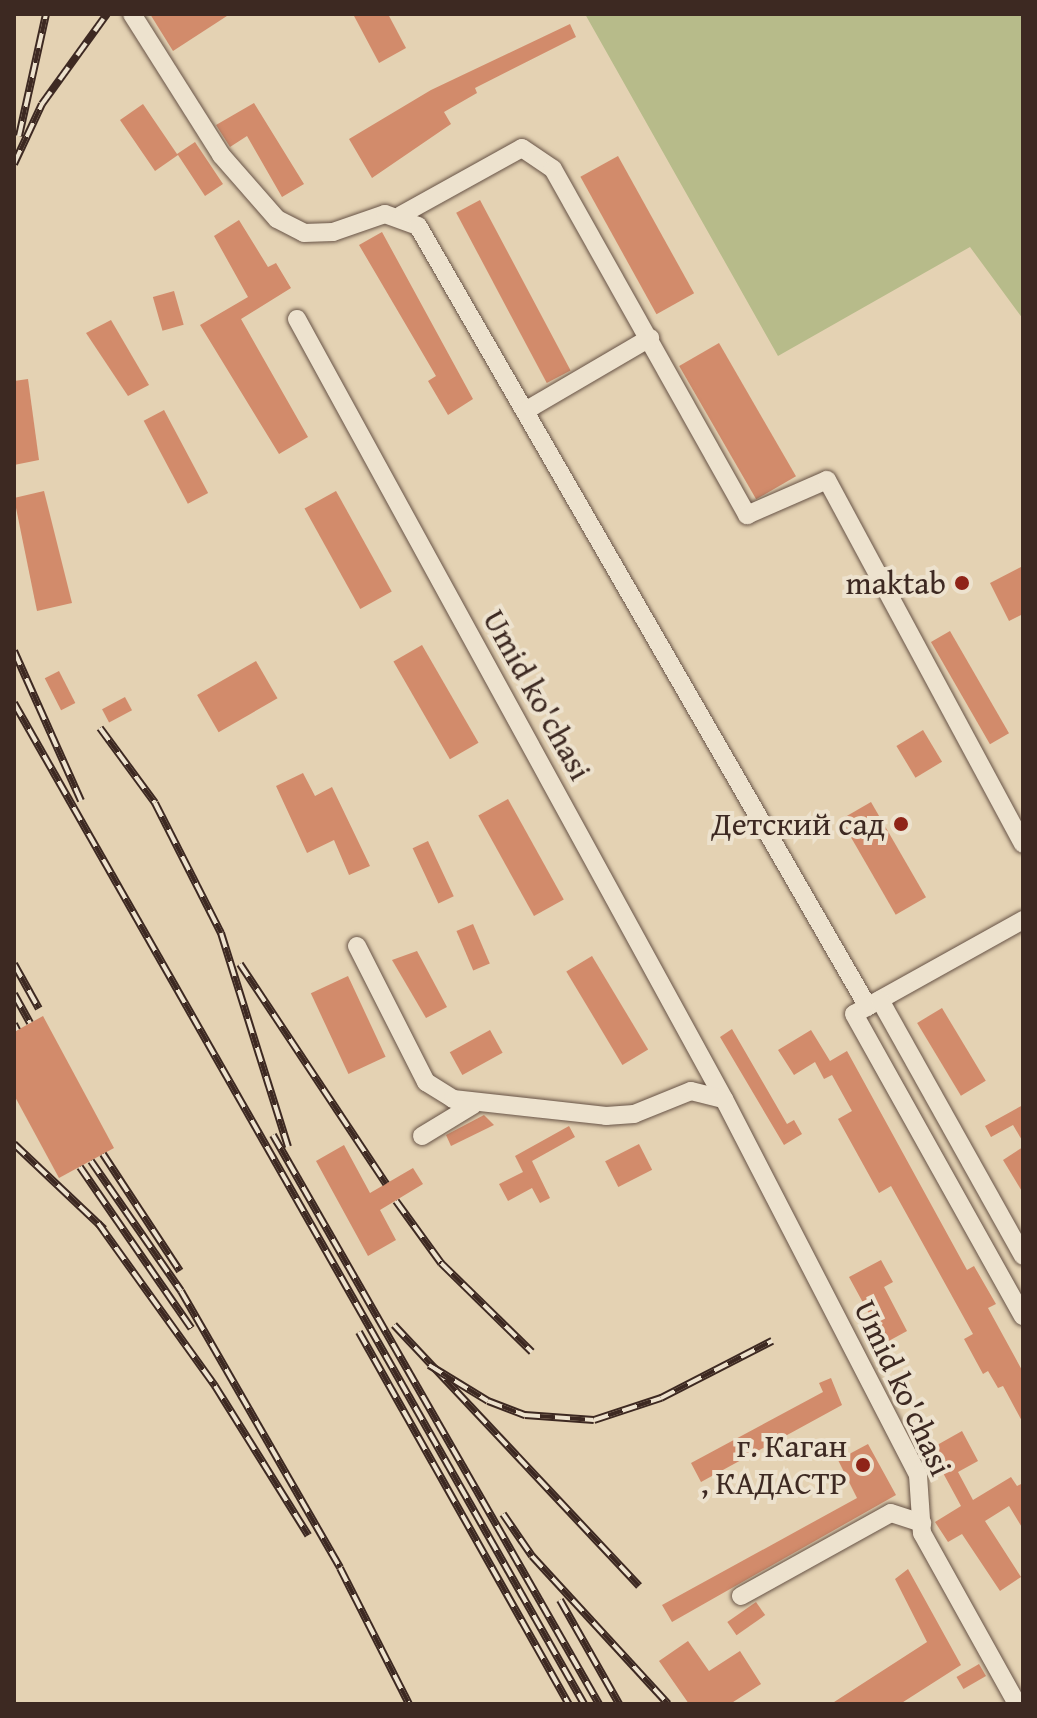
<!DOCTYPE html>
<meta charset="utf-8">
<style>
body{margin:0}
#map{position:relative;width:1037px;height:1718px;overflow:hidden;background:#e4d2b3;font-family:"Gentium Book Plus",serif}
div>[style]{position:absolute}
.green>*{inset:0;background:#b7bb8a}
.building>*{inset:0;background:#d28b6b;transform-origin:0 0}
.roads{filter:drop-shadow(0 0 2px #675346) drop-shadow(0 0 2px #675346)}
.minor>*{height:18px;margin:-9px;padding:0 9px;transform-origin:9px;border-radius:9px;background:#ede2ce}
.rail>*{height:8px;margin-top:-4px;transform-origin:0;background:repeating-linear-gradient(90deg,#ede2ce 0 15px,#3d2922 0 30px);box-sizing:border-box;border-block:2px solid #3d2922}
.dots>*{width:22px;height:22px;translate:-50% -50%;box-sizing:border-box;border:4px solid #ede2ce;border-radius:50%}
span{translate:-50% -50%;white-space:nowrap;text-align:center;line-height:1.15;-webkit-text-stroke:8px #ede2ce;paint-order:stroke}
.poi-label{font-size:32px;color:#3d2922}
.right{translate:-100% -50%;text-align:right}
.street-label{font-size:32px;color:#3d2922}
.frame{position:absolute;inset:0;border:16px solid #3d2922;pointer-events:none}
</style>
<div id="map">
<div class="green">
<i style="clip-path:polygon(585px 14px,1023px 14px,1023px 319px,970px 247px,778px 356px)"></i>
</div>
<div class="building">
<i style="clip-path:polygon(150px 14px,230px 14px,173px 51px)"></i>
<i style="clip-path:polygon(353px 14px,388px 14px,406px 48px,379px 63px)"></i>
<i style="clip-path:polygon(570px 24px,576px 37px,475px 88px,477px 93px,444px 112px,451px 124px,372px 178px,349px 139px,431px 90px)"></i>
<i style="clip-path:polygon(254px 103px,304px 184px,282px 197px,247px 136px,230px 147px,216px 125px)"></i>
<i style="clip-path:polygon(143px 104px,177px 154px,195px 142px,223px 184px,205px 196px,178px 155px,155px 171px,120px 120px)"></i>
<i style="left:618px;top:156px;width:157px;height:43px;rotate:61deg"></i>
<i style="left:480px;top:200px;width:193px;height:27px;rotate:62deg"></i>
<i style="clip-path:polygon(239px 220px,268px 267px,276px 263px,291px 288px,241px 319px,308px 437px,279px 454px,200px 325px,248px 297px,214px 236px)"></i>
<i style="clip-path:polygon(382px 232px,473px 399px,448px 415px,428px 381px,436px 376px,359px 245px)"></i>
<i style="left:174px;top:291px;width:35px;height:22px;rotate:74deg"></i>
<i style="clip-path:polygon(111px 320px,149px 385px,128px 396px,86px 333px)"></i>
<i style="left:719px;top:343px;width:154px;height:46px;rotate:60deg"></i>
<i style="clip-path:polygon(28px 379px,39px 460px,14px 465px,14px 381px)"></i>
<i style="left:164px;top:410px;width:94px;height:23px;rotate:62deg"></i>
<i style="clip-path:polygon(44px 491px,72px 603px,37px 611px,14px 498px)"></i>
<i style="left:336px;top:491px;width:115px;height:36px;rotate:61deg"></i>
<i style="clip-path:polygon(1023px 566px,1023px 614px,1009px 621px,990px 583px)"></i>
<i style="left:950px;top:631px;width:118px;height:22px;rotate:60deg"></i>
<i style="left:422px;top:645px;width:113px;height:33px;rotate:60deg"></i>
<i style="left:256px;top:661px;width:43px;height:68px;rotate:60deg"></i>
<i style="left:59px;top:671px;width:36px;height:16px;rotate:63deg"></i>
<i style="left:125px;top:697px;width:15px;height:26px;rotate:62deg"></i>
<i style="left:923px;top:730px;width:37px;height:31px;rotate:59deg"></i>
<i style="clip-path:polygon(303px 773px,315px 796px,332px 787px,370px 866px,349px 875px,334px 840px,307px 853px,276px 786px)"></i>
<i style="left:508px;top:799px;width:115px;height:34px;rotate:61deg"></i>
<i style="left:871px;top:802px;width:110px;height:35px;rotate:60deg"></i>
<i style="left:428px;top:841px;width:61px;height:17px;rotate:65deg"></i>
<i style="left:473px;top:924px;width:43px;height:18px;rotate:67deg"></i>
<i style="clip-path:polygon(417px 951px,447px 1007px,426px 1018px,392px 960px)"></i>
<i style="left:592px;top:956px;width:109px;height:30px;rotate:59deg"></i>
<i style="left:348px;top:976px;width:89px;height:41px;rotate:65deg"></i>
<i style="left:942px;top:1008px;width:85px;height:29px;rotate:59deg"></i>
<i style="clip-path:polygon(43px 1016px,114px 1148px,59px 1178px,14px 1095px,14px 1032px)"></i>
<i style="clip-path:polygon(732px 1029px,787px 1124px,794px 1120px,802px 1134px,784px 1145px,720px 1037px)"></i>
<i style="left:490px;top:1030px;width:26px;height:46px;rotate:61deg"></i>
<i style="clip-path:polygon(811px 1030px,830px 1061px,847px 1051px,967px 1270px,974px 1266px,996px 1304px,988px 1308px,1023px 1372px,1023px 1423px,1003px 1386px,998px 1388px,988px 1371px,983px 1374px,964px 1339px,973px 1334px,891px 1186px,879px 1193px,838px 1119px,852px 1111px,832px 1075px,824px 1079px,815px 1062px,794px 1075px,778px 1050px)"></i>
<i style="clip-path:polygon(1023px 1105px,1023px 1142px,1013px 1125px,991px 1137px,985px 1126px)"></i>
<i style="clip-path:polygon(484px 1115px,494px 1125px,451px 1146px,446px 1135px)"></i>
<i style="clip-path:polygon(569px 1126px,575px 1137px,532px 1161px,550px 1198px,540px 1203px,532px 1188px,508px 1201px,499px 1184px,523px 1172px,515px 1156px)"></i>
<i style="left:639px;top:1144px;width:29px;height:38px;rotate:63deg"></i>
<i style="clip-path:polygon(344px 1145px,370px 1193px,413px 1168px,423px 1184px,380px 1210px,396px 1240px,368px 1256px,316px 1161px)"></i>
<i style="clip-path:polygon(1023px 1147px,1023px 1193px,1003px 1160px)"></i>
<i style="clip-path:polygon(881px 1260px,893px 1282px,884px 1287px,907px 1331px,885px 1343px,849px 1277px)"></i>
<i style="clip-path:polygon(831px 1378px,842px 1405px,701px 1482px,691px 1463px,823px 1392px,819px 1383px)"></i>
<i style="clip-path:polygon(962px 1431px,978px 1461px,958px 1472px,973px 1500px,1011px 1477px,1017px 1486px,1023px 1483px,1023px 1529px,1009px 1506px,985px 1521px,1021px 1577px,1000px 1591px,962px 1534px,948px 1542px,935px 1522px,961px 1506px,930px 1449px)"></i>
<i style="clip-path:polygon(868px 1444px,896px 1495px,672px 1622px,662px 1605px,857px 1498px,838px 1460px)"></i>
<i style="clip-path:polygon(908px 1569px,961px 1665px,900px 1704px,831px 1704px,927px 1642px,895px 1579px)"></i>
<i style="left:756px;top:1602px;width:16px;height:35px;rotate:55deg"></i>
<i style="clip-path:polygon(688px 1641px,709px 1671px,740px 1651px,761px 1684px,730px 1704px,689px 1704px,659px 1661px)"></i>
<i style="left:979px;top:1664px;width:14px;height:26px;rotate:60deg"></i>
</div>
<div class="roads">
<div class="minor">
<i style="left:132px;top:14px;width:167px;rotate:57.7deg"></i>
<i style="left:221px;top:155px;width:85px;rotate:48.8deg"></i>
<i style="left:277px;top:219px;width:30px;rotate:27deg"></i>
<i style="left:304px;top:233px;width:29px;rotate:-2deg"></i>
<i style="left:333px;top:232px;width:55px;rotate:-19.1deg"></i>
<i style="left:385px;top:214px;width:35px;rotate:20deg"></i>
<i style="left:418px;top:226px;width:901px;rotate:60.05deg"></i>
<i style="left:401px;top:215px;width:138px;rotate:-29deg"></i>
<i style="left:522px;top:148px;width:37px;rotate:34deg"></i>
<i style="left:553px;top:169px;width:397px;rotate:60.7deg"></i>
<i style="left:747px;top:515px;width:87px;rotate:-23.6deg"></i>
<i style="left:827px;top:480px;width:413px;rotate:61.7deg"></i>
<i style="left:297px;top:319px;width:889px;rotate:61.3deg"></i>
<i style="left:525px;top:411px;width:145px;rotate:-30.3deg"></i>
<i style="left:1023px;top:920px;width:193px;rotate:150.9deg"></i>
<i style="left:854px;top:1014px;width:346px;rotate:60.8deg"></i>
<i style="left:357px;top:946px;width:153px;rotate:63.1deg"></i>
<i style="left:426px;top:1082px;width:32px;rotate:32deg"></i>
<i style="left:453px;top:1099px;width:154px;rotate:6.3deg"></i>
<i style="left:606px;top:1116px;width:28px;rotate:-4deg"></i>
<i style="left:634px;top:1114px;width:61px;rotate:-22deg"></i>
<i style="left:691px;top:1091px;width:34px;rotate:14deg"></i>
<i style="left:724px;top:1099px;width:423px;rotate:62.7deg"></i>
<i style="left:918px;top:1475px;width:58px;rotate:86.1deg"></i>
<i style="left:922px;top:1533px;width:196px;rotate:60.9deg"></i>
<i style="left:880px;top:1000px;width:293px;rotate:60.8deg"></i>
<i style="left:422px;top:1136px;width:60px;rotate:-31.3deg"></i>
<i style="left:741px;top:1596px;width:171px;rotate:-29deg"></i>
<i style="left:891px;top:1513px;width:33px;rotate:18deg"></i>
</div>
</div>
<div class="rail">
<i style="left:19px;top:136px;width:125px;rotate:-77.5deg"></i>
<i style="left:14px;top:164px;width:66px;rotate:-65deg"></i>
<i style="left:42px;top:104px;width:111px;rotate:-54.2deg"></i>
<i style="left:14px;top:651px;width:164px;rotate:65.9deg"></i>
<i style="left:14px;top:703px;width:1152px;rotate:60.34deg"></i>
<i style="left:100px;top:728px;width:93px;rotate:53.7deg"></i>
<i style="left:155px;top:803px;width:146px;rotate:63.1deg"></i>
<i style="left:221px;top:933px;width:224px;rotate:72.6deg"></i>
<i style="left:14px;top:964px;width:51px;rotate:60.9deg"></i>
<i style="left:240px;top:964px;width:264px;rotate:56.4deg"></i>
<i style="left:14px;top:994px;width:33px;rotate:61deg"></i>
<i style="left:14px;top:1024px;width:7px;rotate:63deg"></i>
<i style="left:273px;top:1135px;width:656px;rotate:60.19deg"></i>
<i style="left:14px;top:1144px;width:124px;rotate:43.4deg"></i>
<i style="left:103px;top:1154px;width:140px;rotate:56.7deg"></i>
<i style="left:91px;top:1161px;width:158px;rotate:55.3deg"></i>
<i style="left:181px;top:1291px;width:319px;rotate:60.1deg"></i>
<i style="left:340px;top:1568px;width:153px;rotate:63.1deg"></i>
<i style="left:80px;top:1167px;width:196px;rotate:55.4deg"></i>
<i style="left:396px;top:1201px;width:77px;rotate:54deg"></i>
<i style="left:441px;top:1263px;width:127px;rotate:44.4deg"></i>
<i style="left:98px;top:1223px;width:201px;rotate:54.3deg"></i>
<i style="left:215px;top:1386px;width:176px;rotate:58deg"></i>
<i style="left:394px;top:1325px;width:358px;rotate:46.8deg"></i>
<i style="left:359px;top:1332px;width:427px;rotate:60.6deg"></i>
<i style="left:429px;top:1365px;width:69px;rotate:31.4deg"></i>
<i style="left:488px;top:1401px;width:40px;rotate:21deg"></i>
<i style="left:525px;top:1415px;width:69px;rotate:4.1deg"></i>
<i style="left:594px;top:1420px;width:71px;rotate:-18.2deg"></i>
<i style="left:661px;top:1398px;width:125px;rotate:-27.2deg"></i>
<i style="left:503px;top:1514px;width:51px;rotate:55.4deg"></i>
<i style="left:532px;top:1556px;width:201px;rotate:47.4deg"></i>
<i style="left:560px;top:1600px;width:120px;rotate:60.4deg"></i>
</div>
<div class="dots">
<i style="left:962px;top:583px;background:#8f2418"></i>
<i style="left:901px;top:824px;background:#8f2418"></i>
<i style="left:863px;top:1465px;background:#8f2418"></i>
</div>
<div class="poi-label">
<span class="right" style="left:946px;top:583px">maktab</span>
<span class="right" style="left:885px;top:824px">Детский сад</span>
<span class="right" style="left:847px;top:1465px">г. Каган<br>, КАДАСТР</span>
</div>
<div class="street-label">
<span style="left:537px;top:695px;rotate:61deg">Umid ko'chasi</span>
<span style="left:903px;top:1388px;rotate:65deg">Umid ko'chasi</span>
</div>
<div class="frame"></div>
</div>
